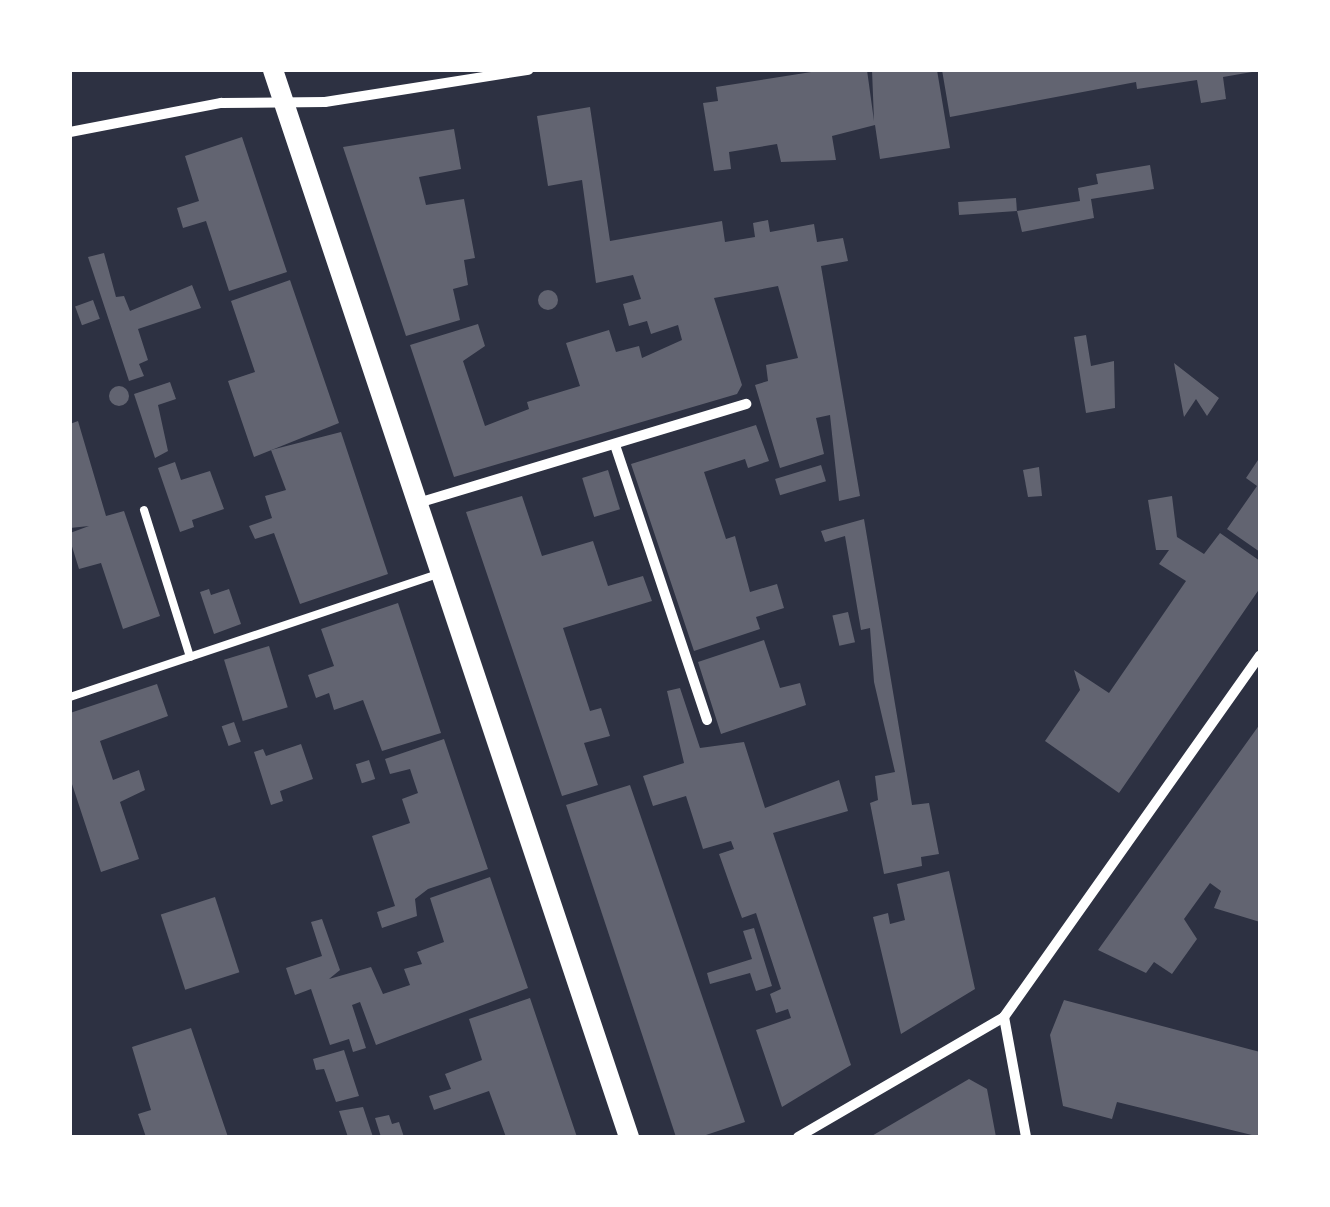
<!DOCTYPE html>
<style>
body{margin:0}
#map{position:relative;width:1330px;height:1207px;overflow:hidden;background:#2d3142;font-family:"Fira Sans",sans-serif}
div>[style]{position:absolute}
.building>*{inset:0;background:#626471;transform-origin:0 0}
.round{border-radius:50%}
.service>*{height:8px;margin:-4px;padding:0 4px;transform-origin:4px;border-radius:4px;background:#fff}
.minor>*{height:10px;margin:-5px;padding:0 5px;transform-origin:5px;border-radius:5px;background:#fff}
.secondary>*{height:20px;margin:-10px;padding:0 10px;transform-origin:10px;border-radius:10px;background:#fff}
span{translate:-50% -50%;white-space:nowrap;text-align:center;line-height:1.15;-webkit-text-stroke:10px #fff;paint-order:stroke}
.frame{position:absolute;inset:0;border:72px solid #fff;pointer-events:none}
</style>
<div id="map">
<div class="building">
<i style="clip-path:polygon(824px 70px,867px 70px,874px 121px,872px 70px,937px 70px,950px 148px,880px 159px,875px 125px,832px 136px,836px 160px,781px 162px,777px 144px,729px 152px,731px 169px,714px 171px,703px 103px,718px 101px,716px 87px)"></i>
<i style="clip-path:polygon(942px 70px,1252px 70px,1252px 72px,1223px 77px,1226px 99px,1201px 103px,1197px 80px,1137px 89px,1136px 82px,950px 117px)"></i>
<i style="clip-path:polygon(590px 107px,610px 241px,722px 221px,725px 242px,755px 237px,753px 223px,768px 220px,770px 232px,814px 224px,817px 242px,843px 238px,848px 261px,821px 266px,860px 496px,839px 501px,830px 415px,816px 418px,824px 454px,780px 468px,755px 385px,768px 381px,766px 365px,798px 358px,778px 286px,714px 298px,742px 385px,737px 394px,454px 477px,410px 345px,478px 324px,485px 346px,463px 361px,485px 426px,529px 409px,527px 402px,580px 386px,566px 343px,609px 330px,616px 352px,639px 346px,642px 358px,682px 340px,678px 325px,651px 334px,647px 321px,629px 326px,623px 304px,641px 299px,633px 275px,596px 283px,582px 180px,548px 186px,537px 116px)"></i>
<i style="clip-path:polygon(454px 129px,461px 169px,419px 177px,426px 205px,464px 199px,475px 258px,464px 260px,468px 285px,453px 289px,460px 320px,406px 336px,343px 147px)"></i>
<i style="clip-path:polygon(242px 137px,287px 272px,229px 291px,206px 221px,183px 228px,177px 208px,199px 201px,185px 156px)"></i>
<i style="clip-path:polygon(1150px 165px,1154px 189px,1091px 199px,1094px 218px,1022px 232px,1017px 211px,1080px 201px,1078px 188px,1098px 184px,1096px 174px)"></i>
<i style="left:1016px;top:198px;width:13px;height:58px;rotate:86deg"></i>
<i style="clip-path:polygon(104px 253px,116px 297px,124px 296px,130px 311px,192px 285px,201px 308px,138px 329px,148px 360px,139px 364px,144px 376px,129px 381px,88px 257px)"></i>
<i style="clip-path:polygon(290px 280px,339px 423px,254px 457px,228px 381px,255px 372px,231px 301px)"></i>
<i class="round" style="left:538px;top:290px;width:20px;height:20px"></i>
<i style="left:93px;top:300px;width:20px;height:19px;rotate:70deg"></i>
<i style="clip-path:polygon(1086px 335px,1091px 366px,1114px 361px,1115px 408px,1086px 413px,1074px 337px)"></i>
<i style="clip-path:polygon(1174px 363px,1219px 398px,1207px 416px,1196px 399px,1184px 417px)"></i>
<i style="clip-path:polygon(170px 382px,176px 399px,158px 405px,168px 451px,155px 458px,134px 394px)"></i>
<i class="round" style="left:109px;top:386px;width:20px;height:20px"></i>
<i style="clip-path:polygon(78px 421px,106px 516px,124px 511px,160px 616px,123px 629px,101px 563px,79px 569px,70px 540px,70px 533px,89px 526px,70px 528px,70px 424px)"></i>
<i style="clip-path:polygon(756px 425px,769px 461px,748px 468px,745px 459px,704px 472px,726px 539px,735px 536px,750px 592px,777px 584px,784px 608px,756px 617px,760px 629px,694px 651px,631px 464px)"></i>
<i style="clip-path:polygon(341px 432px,388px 574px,300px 604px,274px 533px,255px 539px,249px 526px,272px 518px,265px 496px,286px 490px,271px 450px)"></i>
<i style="clip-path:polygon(1260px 457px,1260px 552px,1227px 529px,1257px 486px,1246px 478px)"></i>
<i style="clip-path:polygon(175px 462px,181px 480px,210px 471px,224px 509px,192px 520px,194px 527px,180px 532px,158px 468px)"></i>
<i style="left:821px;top:465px;width:17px;height:48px;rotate:73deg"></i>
<i style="clip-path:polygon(1039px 467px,1042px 496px,1028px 497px,1023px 470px)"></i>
<i style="left:608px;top:470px;width:41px;height:27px;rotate:73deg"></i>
<i style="clip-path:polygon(522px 496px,542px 556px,593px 541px,608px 586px,643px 576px,652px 601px,563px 628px,590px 711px,601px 708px,610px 736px,584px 743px,598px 785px,562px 796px,466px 512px)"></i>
<i style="clip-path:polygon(1172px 496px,1177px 537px,1204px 554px,1220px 533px,1260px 561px,1260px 588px,1119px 793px,1045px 741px,1080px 690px,1074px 670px,1109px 693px,1186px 581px,1159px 564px,1169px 550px,1156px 550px,1148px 500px)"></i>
<i style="clip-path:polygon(864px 519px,912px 805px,929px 803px,939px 854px,921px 857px,922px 866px,884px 874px,870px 803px,878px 800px,875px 776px,895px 772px,874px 682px,870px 628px,861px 630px,845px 536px,825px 542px,821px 531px)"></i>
<i style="clip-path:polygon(209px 589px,211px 595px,229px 589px,241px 624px,214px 634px,200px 592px)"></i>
<i style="clip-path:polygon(398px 603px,441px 733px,382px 751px,363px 700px,334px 710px,329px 693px,316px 698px,308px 675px,334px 666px,321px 629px)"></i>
<i style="left:848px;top:612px;width:31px;height:16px;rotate:77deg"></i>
<i style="clip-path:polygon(764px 640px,780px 688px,800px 683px,806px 705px,721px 734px,698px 662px)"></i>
<i style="left:269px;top:646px;width:64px;height:47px;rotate:73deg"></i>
<i style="clip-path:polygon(157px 684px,168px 716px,100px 741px,113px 780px,139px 770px,145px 790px,120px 802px,139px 859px,101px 872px,70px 778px,70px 713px)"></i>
<i style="clip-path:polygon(680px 688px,700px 748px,744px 742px,765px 808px,839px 780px,848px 811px,773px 833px,851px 1065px,782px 1107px,756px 1030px,791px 1018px,788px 1009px,776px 1013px,774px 1006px,770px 994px,781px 989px,756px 913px,742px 918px,731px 888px,719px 854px,734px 849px,731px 841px,703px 849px,686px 796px,653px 806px,643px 776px,684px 763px,667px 691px)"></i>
<i style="left:234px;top:722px;width:21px;height:13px;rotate:71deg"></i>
<i style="clip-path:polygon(1260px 724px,1260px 922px,1214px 908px,1221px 891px,1210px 883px,1184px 919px,1197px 939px,1172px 974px,1154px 962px,1146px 973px,1098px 950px)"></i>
<i style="clip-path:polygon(444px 739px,488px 869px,428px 889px,415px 899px,417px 916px,382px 928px,377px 912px,395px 906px,372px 836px,410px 823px,402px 799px,418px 793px,410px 769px,390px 774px,385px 759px)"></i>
<i style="clip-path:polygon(301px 744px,313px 779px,280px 791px,283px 801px,271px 805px,254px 752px,263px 749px,266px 756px)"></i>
<i style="left:369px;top:760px;width:20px;height:14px;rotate:72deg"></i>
<i style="clip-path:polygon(630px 785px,745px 1122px,700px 1137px,676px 1137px,566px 805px)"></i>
<i style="clip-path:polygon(949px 871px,975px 989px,901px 1034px,873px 917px,888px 913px,890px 924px,905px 920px,897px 884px)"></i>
<i style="clip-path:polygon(490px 877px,528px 988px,376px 1045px,360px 1002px,352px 1005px,366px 1048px,353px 1052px,349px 1039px,330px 1045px,311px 989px,295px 995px,286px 968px,322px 956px,311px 922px,322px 919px,340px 970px,329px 979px,371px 967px,383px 994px,410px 985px,404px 969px,422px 964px,417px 952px,444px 942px,430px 898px)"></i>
<i style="left:215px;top:897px;width:79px;height:57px;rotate:72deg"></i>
<i style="clip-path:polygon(754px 928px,772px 986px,756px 991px,750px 973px,710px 984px,707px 973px,752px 959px,743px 931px)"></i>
<i style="clip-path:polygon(530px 998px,577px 1137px,506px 1137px,489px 1091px,434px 1110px,429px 1096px,451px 1089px,445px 1074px,482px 1060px,469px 1019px)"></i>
<i style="clip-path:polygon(1064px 1000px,1260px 1052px,1260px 1137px,1117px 1102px,1112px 1119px,1063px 1106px,1050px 1035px)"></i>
<i style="clip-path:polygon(191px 1028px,228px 1137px,146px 1137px,138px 1114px,151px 1110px,132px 1047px)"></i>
<i style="clip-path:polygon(344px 1050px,359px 1096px,336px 1102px,324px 1069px,316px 1070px,313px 1059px)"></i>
<i style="clip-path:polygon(969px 1079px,987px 1089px,996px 1137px,870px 1137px)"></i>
<i style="clip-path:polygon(363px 1107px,373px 1137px,348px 1137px,339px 1111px)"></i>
<i style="clip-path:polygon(389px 1115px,392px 1124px,399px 1122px,404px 1137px,381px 1137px,375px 1118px)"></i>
</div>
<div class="service">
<i style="left:144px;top:510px;width:154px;rotate:72.6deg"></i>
<i style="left:70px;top:697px;width:387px;rotate:-18.5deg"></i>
</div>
<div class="minor">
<i style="left:70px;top:132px;width:154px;rotate:-10.9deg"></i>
<i style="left:221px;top:103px;width:104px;rotate:-0.6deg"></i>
<i style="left:325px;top:102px;width:206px;rotate:-9deg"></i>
<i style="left:615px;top:445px;width:290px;rotate:71.5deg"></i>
<i style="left:418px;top:503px;width:343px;rotate:-16.8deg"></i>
<i style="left:1004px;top:1017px;width:122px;rotate:79.6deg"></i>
<i style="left:798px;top:1137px;width:238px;rotate:-30.2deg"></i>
<i style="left:1004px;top:1017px;width:443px;rotate:-54.7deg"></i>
</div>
<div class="secondary">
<i style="left:273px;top:70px;width:1125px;rotate:71.55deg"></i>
</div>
<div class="frame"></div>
</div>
